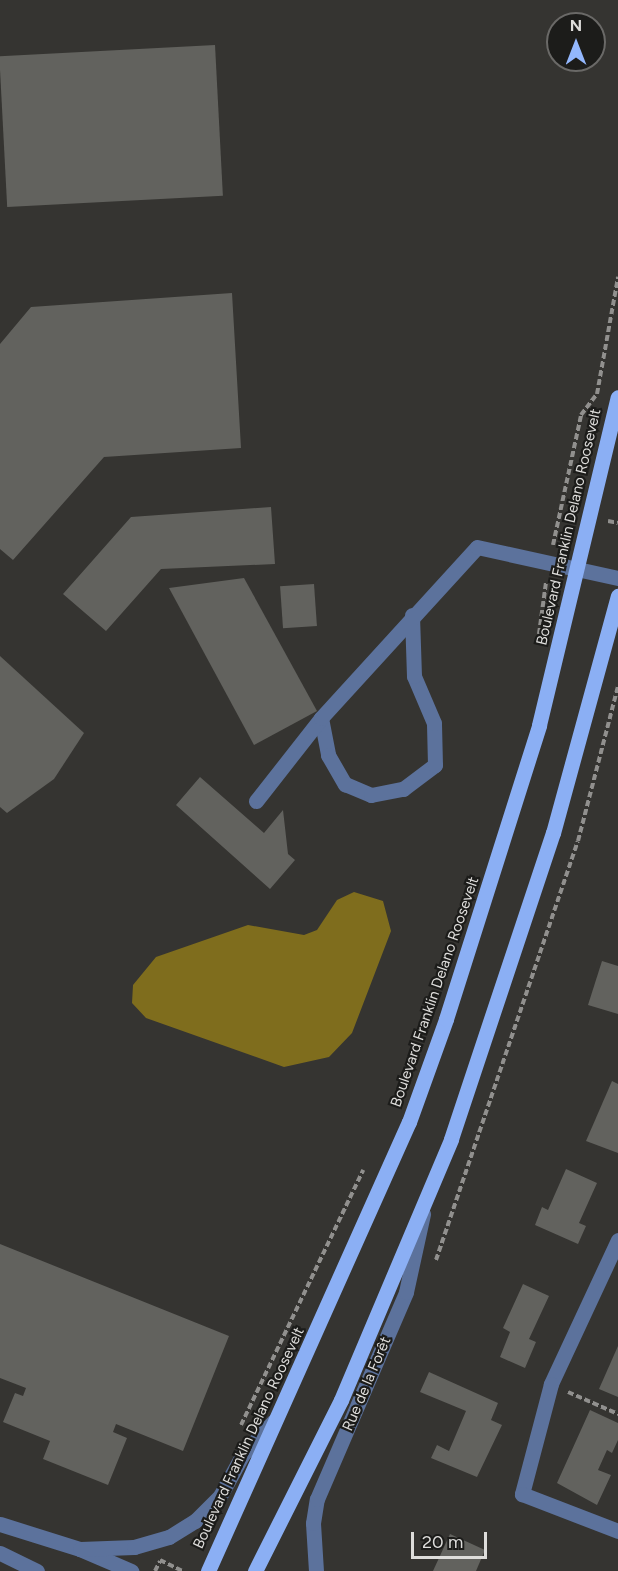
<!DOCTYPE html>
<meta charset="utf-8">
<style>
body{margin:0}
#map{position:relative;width:618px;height:1571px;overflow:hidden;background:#353431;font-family:Figtree,sans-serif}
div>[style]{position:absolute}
.water>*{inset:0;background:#7f6d1d}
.building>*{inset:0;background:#62625e;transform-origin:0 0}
.path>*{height:4px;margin-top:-2px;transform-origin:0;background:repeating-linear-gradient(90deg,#91908e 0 6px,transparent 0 9px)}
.minor>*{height:15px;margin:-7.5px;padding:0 7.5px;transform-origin:7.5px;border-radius:7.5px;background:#5c729c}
.major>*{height:15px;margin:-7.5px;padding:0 7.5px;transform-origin:7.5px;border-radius:7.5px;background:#8baff4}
span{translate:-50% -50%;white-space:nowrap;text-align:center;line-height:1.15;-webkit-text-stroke:4.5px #1c1c1a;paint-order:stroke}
.street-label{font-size:15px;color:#dedddb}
.north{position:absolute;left:546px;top:12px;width:60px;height:60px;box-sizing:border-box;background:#1c1c1a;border:2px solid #6a6967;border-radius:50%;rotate:0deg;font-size:16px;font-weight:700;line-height:24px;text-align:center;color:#dedddb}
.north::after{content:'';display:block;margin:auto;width:21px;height:27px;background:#93b7fd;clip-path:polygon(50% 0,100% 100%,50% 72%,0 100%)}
.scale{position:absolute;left:411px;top:1532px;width:76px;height:27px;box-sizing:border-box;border:3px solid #dedddb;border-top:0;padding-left:8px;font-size:18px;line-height:21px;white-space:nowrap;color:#dedddb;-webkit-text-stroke:4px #1c1c1a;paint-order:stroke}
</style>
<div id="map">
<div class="water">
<i style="clip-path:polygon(354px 892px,383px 901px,391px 931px,352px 1033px,329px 1057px,284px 1067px,146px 1018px,132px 1003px,133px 985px,156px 957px,248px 925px,304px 935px,317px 930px,337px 900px)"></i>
</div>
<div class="building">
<i style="left:215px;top:45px;width:151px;height:216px;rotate:87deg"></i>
<i style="clip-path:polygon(232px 293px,241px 448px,104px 457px,13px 560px,0 549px,0 344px,31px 307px)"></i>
<i style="clip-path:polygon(271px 507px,275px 564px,161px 569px,106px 631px,63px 594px,131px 517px)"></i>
<i style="clip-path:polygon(244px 578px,317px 711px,254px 745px,169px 588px)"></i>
<i style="left:314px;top:584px;width:42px;height:34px;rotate:86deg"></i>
<i style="clip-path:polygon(0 656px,84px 733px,54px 779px,7px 813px,0 807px)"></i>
<i style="clip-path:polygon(200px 777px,264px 833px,283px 810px,288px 854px,295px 860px,270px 889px,176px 805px)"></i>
<i style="clip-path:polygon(602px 961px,618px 966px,618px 1014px,588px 1005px)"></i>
<i style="clip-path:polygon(612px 1081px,618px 1084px,618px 1153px,586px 1141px)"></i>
<i style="clip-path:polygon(566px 1169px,597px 1183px,579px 1223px,586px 1226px,578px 1244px,535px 1225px,542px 1207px,548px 1210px)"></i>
<i style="clip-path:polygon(0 1244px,229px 1336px,183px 1451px,116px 1424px,113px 1432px,127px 1438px,108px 1485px,43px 1459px,50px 1441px,3px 1422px,15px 1393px,23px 1396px,26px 1388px,0 1378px)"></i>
<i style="clip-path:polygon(523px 1284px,549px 1296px,529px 1339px,536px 1342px,525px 1368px,500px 1357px,510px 1332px,503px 1328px)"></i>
<i style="clip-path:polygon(618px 1346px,618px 1397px,599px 1389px)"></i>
<i style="clip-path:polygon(429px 1372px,498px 1403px,491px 1420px,502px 1425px,477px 1477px,431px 1458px,437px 1445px,449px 1451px,466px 1411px,420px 1392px)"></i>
<i style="clip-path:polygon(590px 1410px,618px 1423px,618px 1440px,612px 1453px,607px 1450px,598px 1470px,611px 1475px,597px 1505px,557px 1483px)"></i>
<i style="clip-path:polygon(450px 1534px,485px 1550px,476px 1571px,433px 1571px)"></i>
</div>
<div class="path">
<i style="left:608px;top:521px;width:10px;rotate:11deg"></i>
<i style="left:553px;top:545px;width:133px;rotate:-77.8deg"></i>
<i style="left:581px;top:415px;width:26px;rotate:-53deg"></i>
<i style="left:597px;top:394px;width:119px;rotate:-79.8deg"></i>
<i style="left:539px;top:634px;width:52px;rotate:-82.3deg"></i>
<i style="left:436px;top:1260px;width:442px;rotate:-71.3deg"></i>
<i style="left:578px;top:841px;width:160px;rotate:-75.5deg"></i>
<i style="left:568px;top:1392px;width:55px;rotate:23.7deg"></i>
<i style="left:241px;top:1425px;width:283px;rotate:-64.4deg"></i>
<i style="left:160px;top:1560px;width:25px;rotate:26deg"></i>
<i style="left:155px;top:1571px;width:11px;rotate:-63deg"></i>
</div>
<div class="minor">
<i style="left:321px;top:718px;width:38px;rotate:79deg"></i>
<i style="left:328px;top:755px;width:34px;rotate:60deg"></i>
<i style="left:345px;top:784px;width:28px;rotate:23deg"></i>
<i style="left:371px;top:795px;width:33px;rotate:-11deg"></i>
<i style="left:403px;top:789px;width:40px;rotate:-37deg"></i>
<i style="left:435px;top:765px;width:42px;rotate:-91.4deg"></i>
<i style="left:434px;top:723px;width:51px;rotate:-113.1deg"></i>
<i style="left:414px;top:676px;width:61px;rotate:-91.9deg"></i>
<i style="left:256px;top:801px;width:105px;rotate:-51.9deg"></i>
<i style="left:321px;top:718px;width:231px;rotate:-47.6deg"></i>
<i style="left:477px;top:547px;width:144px;rotate:12.4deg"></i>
<i style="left:618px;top:1240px;width:159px;rotate:115deg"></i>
<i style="left:551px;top:1384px;width:114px;rotate:104.8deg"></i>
<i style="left:522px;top:1494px;width:103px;rotate:21.1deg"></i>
<i style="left:0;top:1524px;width:84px;rotate:17.4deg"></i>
<i style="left:80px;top:1549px;width:56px;rotate:23.3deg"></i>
<i style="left:80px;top:1549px;width:54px;rotate:-2.1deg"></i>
<i style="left:134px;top:1547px;width:36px;rotate:-16deg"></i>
<i style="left:169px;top:1537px;width:31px;rotate:-32deg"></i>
<i style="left:195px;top:1521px;width:35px;rotate:-45deg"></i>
<i style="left:220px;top:1496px;width:48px;rotate:-61.3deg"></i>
<i style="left:243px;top:1454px;width:45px;rotate:-46.8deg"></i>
<i style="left:0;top:1553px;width:41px;rotate:25.9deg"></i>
<i style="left:316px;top:1571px;width:48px;rotate:-93.6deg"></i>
<i style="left:313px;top:1523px;width:24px;rotate:-81deg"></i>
<i style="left:317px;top:1499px;width:225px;rotate:-66.7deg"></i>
<i style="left:406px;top:1292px;width:80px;rotate:-77.7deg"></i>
</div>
<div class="major">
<i style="left:208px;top:1571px;width:492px;rotate:-65.9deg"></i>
<i style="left:409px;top:1122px;width:109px;rotate:-70.2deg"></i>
<i style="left:446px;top:1019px;width:308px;rotate:-72.4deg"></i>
<i style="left:539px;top:725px;width:337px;rotate:-76.5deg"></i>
<i style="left:255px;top:1571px;width:191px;rotate:-63.3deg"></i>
<i style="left:341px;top:1400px;width:283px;rotate:-67.1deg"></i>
<i style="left:451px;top:1139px;width:323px;rotate:-71.6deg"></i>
<i style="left:553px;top:833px;width:246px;rotate:-74.7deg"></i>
</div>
<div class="street-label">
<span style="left:569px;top:527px;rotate:-77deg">Boulevard Franklin Delano Roosevelt</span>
<span style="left:435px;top:992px;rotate:-71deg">Boulevard Franklin Delano Roosevelt</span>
<span style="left:367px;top:1384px;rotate:-67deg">Rue de la Forêt</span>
<span style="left:249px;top:1438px;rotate:-65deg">Boulevard Franklin Delano Roosevelt</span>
</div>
<div class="north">N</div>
<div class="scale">20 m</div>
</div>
